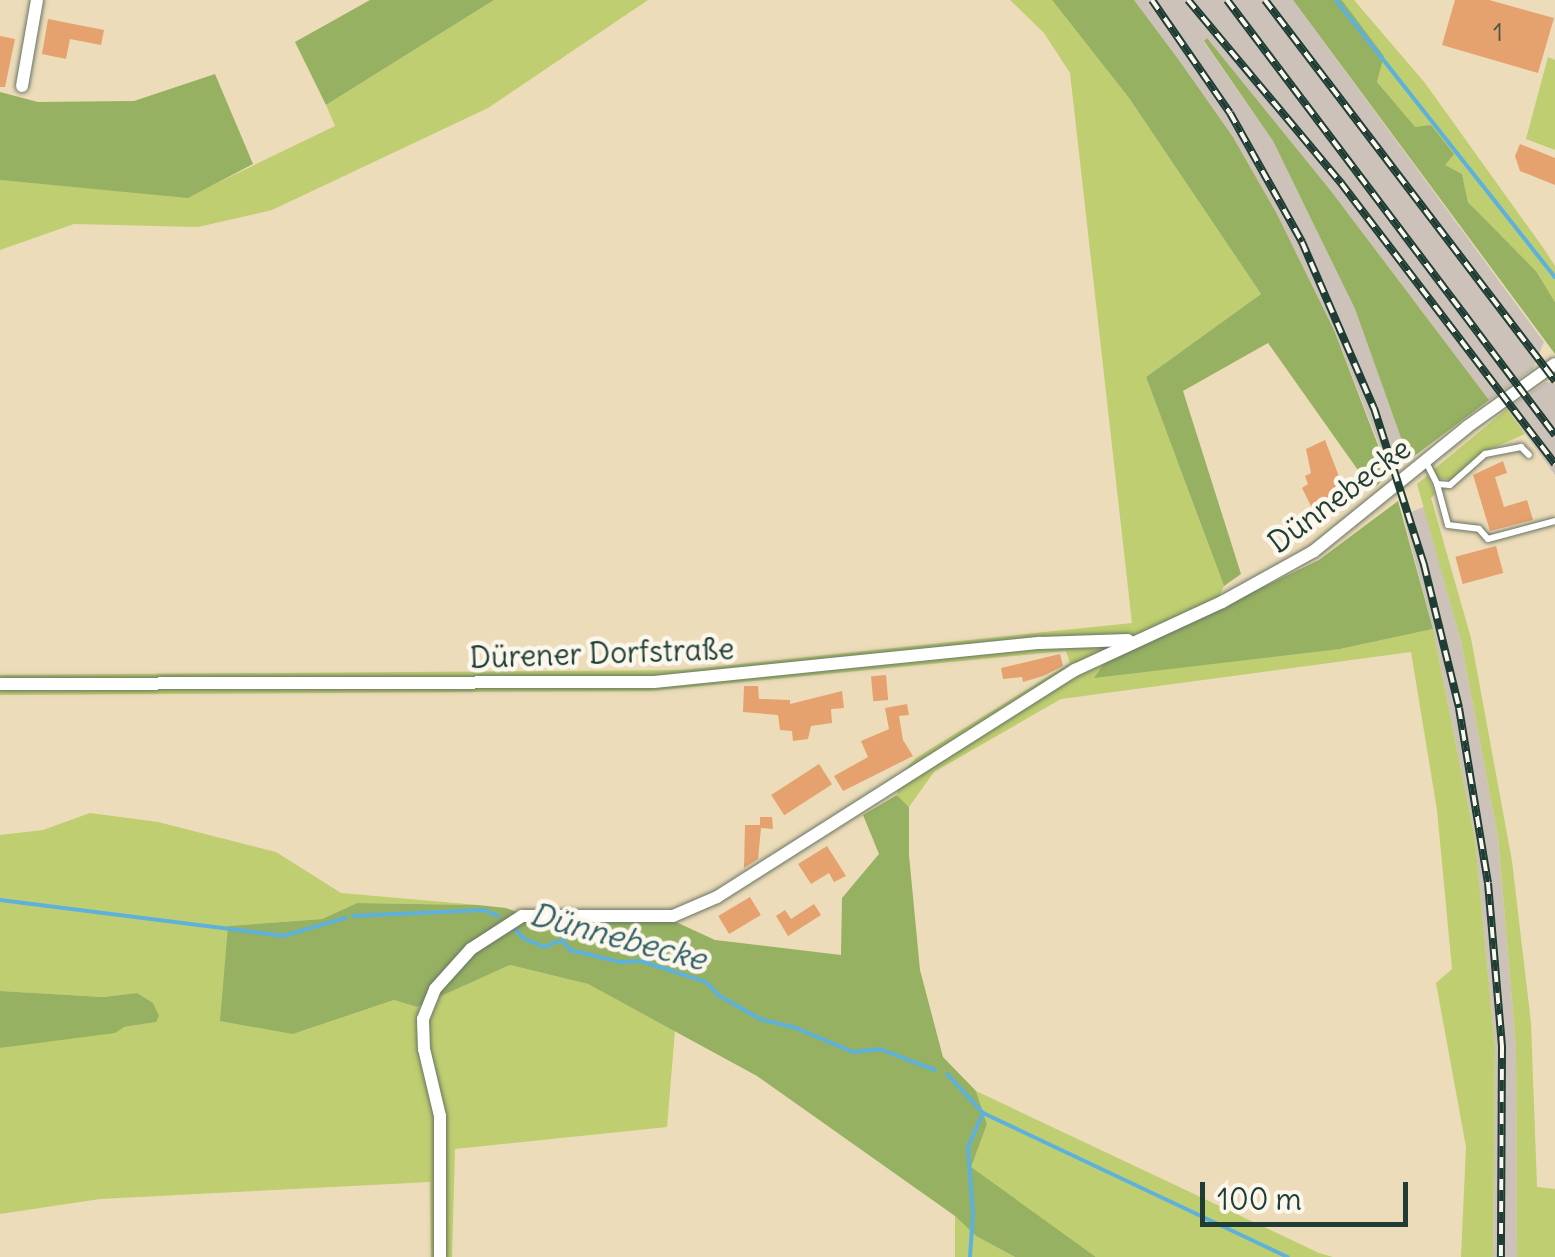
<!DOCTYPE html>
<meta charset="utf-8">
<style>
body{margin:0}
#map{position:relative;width:1555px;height:1257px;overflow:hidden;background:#eddcb9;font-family:Delius,sans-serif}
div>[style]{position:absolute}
.industrial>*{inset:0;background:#cdc2b9}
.green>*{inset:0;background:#bece70}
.forest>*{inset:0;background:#96b162}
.stream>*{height:4px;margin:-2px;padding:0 2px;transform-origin:2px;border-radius:2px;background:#5eb1da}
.building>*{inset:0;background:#e5a16e;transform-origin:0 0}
.roads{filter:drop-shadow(0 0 2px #677563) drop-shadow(0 0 2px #677563)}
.lane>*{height:6px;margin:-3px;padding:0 3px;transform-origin:3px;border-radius:3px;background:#fff}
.street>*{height:12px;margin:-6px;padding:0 6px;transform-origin:6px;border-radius:6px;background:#fff}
.rail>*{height:8px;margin-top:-4px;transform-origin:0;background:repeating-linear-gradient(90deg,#fbf7ec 0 11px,#1f3d34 0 22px);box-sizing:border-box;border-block:2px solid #1f3d34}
span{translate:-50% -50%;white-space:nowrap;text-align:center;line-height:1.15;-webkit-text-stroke:9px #fbf7ec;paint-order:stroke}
.number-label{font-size:25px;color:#505642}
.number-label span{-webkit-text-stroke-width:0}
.street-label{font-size:30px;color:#1f3d34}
.water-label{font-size:32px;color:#326066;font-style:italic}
.scale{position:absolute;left:1200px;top:1182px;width:208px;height:45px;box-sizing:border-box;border:5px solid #1f3d34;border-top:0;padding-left:12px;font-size:30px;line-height:35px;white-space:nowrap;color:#1f3d34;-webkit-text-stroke:8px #fbf7ec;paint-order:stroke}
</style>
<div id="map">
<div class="industrial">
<i style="clip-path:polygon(1134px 0,1293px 0,1544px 342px,1533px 369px,1489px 400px,1331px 191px,1207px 38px,1204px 42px,1273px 141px,1355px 309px,1403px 442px,1383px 455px,1334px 330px,1277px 214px,1233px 137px)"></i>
<i style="clip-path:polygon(1546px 382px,1555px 383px,1555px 475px,1507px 409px)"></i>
<i style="clip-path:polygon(1424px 507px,1461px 641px,1498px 837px,1516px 1047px,1517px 1257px,1493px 1257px,1495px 1047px,1475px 839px,1433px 629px,1403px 515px)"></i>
</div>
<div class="green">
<i style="clip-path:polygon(494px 0,648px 0,488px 108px,272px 210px,198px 227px,74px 224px,0 250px,0 180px,188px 197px,335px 126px,326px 105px)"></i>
<i style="clip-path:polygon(1010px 0,1052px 0,1129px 98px,1261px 294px,1146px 377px,1224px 586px,1210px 616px,1104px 664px,1340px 649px,1433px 629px,1475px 839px,1495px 1047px,1493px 1257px,1461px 1257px,1466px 1147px,1436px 983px,1452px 969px,1437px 810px,1411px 652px,1061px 699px,934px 772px,909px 807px,897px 795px,900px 775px,916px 758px,1070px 663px,1066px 651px,650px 691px,0 695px,0 675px,682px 670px,1132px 623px,1070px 73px,1044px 33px)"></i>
<i style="clip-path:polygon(1342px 0,1354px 0,1425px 83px,1544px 249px,1555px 266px,1555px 302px,1536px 271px,1468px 202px,1462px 174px,1444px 165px,1377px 82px,1384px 56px)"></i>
<i style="clip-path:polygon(1548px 57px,1555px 60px,1555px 150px,1526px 139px)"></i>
<i style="clip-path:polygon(1507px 409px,1525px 434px,1486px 451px,1452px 480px,1438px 478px,1433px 470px)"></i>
<i style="clip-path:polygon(1428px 475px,1435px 494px,1431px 498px,1471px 638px,1512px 861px,1531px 1023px,1537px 1187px,1555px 1189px,1555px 1257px,1517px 1257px,1516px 1047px,1498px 837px,1461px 641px,1417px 484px)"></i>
<i style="clip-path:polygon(90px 813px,158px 822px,276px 852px,341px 893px,478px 905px,357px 903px,322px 919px,229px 926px,293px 1034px,394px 1000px,417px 1007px,510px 965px,588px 984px,675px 1031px,667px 1127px,455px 1149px,452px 1257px,431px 1257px,430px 1182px,100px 1199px,0 1214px,0 1048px,155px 1022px,137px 993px,103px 997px,0 991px,0 835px,43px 830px)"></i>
<i style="clip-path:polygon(976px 1091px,1319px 1253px,1333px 1257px,1096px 1257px,970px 1167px,987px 1124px)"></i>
<i style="clip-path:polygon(955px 1216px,976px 1236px,1015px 1257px,955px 1257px)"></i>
</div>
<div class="forest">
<i style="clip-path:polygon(370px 0,494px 0,326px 105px,295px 42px)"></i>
<i style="clip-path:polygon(1052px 0,1134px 0,1178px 59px,1233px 137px,1277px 214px,1334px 330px,1389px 474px,1372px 490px,1268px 343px,1183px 391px,1241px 574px,1224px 586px,1146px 377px,1261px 294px,1129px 98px)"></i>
<i style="clip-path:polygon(1293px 0,1342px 0,1384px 56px,1377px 82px,1415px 127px,1431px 125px,1454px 154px,1445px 165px,1462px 174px,1468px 202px,1536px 271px,1555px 302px,1555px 354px)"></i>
<i style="clip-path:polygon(1207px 38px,1331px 191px,1489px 400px,1409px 460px,1355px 309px,1273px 141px,1204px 41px)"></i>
<i style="clip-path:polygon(215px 74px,253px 164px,188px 198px,0 180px,0 92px,38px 102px,134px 101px)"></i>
<i style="clip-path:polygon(1398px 501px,1433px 629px,1340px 649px,1094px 678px,1104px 664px,1319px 560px)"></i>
<i style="clip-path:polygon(897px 795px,909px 807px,909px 855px,920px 970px,943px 1057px,976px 1091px,987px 1124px,971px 1167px,1096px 1257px,1015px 1257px,976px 1236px,955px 1216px,757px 1076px,588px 984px,510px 965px,417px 1007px,394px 1000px,293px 1034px,220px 1021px,228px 926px,322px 919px,357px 903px,478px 905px,506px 908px,536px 919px,676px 922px,715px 940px,841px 955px,842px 898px,879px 854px,863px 815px)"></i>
<i style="clip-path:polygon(0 991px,103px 997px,137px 993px,153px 1003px,159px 1016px,156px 1022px,124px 1027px,115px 1033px,0 1048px)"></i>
</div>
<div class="stream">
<i style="left:1336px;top:0;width:353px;rotate:51.7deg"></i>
<i style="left:0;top:900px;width:285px;rotate:7.2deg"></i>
<i style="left:283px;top:936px;width:65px;rotate:-16.2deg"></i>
<i style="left:353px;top:916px;width:131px;rotate:-2.6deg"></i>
<i style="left:484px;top:910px;width:15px;rotate:23deg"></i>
<i style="left:514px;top:928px;width:13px;rotate:48deg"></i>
<i style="left:523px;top:938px;width:23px;rotate:23deg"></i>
<i style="left:544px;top:947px;width:19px;rotate:-21deg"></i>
<i style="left:562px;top:940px;width:13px;rotate:51deg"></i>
<i style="left:570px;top:950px;width:51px;rotate:13.5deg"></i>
<i style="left:620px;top:962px;width:21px;rotate:-3deg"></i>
<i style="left:641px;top:961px;width:68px;rotate:17.9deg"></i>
<i style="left:706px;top:982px;width:18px;rotate:47deg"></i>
<i style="left:718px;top:995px;width:48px;rotate:29.7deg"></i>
<i style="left:760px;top:1019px;width:37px;rotate:14deg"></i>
<i style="left:796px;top:1028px;width:62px;rotate:22.8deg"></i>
<i style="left:853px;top:1052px;width:27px;rotate:-6deg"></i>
<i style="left:880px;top:1049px;width:59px;rotate:20.9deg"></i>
<i style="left:947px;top:1074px;width:53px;rotate:47.3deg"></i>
<i style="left:983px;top:1113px;width:337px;rotate:25.3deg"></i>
<i style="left:970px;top:1257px;width:43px;rotate:-86deg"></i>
<i style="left:973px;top:1214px;width:67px;rotate:-94.3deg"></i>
<i style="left:968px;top:1147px;width:37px;rotate:-66deg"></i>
</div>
<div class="building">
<i style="clip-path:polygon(1455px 0,1489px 0,1554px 18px,1538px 73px,1442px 45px)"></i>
<i style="clip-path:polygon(48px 19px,104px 30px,101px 45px,70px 39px,66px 59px,42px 54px)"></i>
<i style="clip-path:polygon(0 36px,15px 39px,5px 87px,0 87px)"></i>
<i style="clip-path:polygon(1520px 144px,1555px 158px,1555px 185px,1520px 171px,1515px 156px)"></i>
<i style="clip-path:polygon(1325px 440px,1340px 479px,1334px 482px,1340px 495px,1312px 508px,1302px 488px,1308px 484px,1305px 476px,1311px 473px,1306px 449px)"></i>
<i style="clip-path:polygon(1503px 461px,1507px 473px,1495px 477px,1504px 507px,1527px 500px,1533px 520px,1490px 531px,1473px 475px)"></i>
<i style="left:1496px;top:546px;width:28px;height:42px;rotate:75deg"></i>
<i style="clip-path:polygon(1060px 654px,1063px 666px,1043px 676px,1023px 682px,1022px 677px,1003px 679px,1001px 668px)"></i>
<i style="left:886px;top:675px;width:25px;height:15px;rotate:85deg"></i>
<i style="clip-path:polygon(744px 686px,758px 686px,759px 699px,790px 700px,790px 704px,842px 691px,844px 708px,831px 709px,832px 723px,811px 726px,808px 739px,793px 741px,792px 731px,780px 730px,778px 715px,743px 712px)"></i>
<i style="clip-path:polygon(907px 704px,909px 715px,899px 716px,903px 740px,913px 756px,843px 791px,834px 776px,868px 757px,861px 741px,889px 729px,885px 708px)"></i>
<i style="left:819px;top:764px;width:24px;height:57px;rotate:57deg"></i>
<i style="clip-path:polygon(760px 817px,772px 817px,773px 829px,761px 828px,758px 859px,744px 868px,745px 825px,760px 825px)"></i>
<i style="clip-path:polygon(827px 846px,846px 876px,834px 882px,829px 873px,811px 884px,798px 864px)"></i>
<i style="left:750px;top:897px;width:21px;height:37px;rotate:59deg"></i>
<i style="clip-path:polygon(814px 904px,821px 915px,788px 936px,776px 916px,785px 910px,791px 919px)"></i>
</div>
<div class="roads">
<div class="lane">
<i style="left:1426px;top:462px;width:25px;rotate:63deg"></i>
<i style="left:1437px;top:484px;width:13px;rotate:4deg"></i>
<i style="left:1450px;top:485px;width:47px;rotate:-41.5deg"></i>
<i style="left:1485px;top:454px;width:37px;rotate:-11deg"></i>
<i style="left:1521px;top:447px;width:11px;rotate:45deg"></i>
<i style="left:1437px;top:484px;width:42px;rotate:75deg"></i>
<i style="left:1448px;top:525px;width:31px;rotate:7deg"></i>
<i style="left:1479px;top:529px;width:13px;rotate:48deg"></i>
<i style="left:1488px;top:539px;width:69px;rotate:-15deg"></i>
</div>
<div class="street">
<i style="left:22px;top:86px;width:87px;rotate:-80.1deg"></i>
<i style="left:0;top:684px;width:654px;rotate:-0.18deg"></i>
<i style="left:654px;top:682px;width:388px;rotate:-5.8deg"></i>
<i style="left:1040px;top:643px;width:88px;rotate:-2deg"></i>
<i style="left:440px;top:1257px;width:141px;rotate:-90deg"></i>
<i style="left:440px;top:1116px;width:69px;rotate:-103.4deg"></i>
<i style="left:424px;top:1049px;width:30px;rotate:-92deg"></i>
<i style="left:423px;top:1019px;width:32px;rotate:-68deg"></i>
<i style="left:435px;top:989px;width:54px;rotate:-48deg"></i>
<i style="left:471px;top:949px;width:61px;rotate:-32.9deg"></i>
<i style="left:522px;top:916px;width:151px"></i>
<i style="left:673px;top:916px;width:48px;rotate:-23.4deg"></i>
<i style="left:717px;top:897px;width:424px;rotate:-32.4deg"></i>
<i style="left:1075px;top:670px;width:162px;rotate:-24.8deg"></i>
<i style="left:1222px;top:602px;width:105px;rotate:-29deg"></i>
<i style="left:1314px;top:551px;width:197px;rotate:-39deg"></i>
<i style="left:1467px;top:427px;width:108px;rotate:-35.6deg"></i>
</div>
</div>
<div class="rail">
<i style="left:1152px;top:0;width:137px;rotate:55.4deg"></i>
<i style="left:1230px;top:113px;width:148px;rotate:60.8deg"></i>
<i style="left:1302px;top:242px;width:181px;rotate:66.6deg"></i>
<i style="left:1374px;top:408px;width:165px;rotate:72.3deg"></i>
<i style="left:1424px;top:565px;width:147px;rotate:76.2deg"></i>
<i style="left:1459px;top:708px;width:177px;rotate:80.6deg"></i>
<i style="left:1488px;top:883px;width:165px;rotate:85.1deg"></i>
<i style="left:1502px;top:1047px;width:210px;rotate:90.3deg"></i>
<i style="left:1188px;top:0;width:239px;rotate:50.1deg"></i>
<i style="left:1341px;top:183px;width:353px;rotate:52.7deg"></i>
<i style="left:1227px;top:0;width:545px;rotate:52.98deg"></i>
<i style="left:1265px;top:0;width:479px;rotate:52.7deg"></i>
</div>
<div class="number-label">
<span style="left:1498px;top:32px">1</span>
</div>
<div class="street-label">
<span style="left:1339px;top:495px;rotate:-37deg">Dünnebecke</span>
<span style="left:602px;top:653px;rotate:-2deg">Dürener Dorfstraße</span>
</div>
<div class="water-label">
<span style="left:618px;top:937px;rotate:15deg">Dünnebecke</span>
</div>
<div class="scale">100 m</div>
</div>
